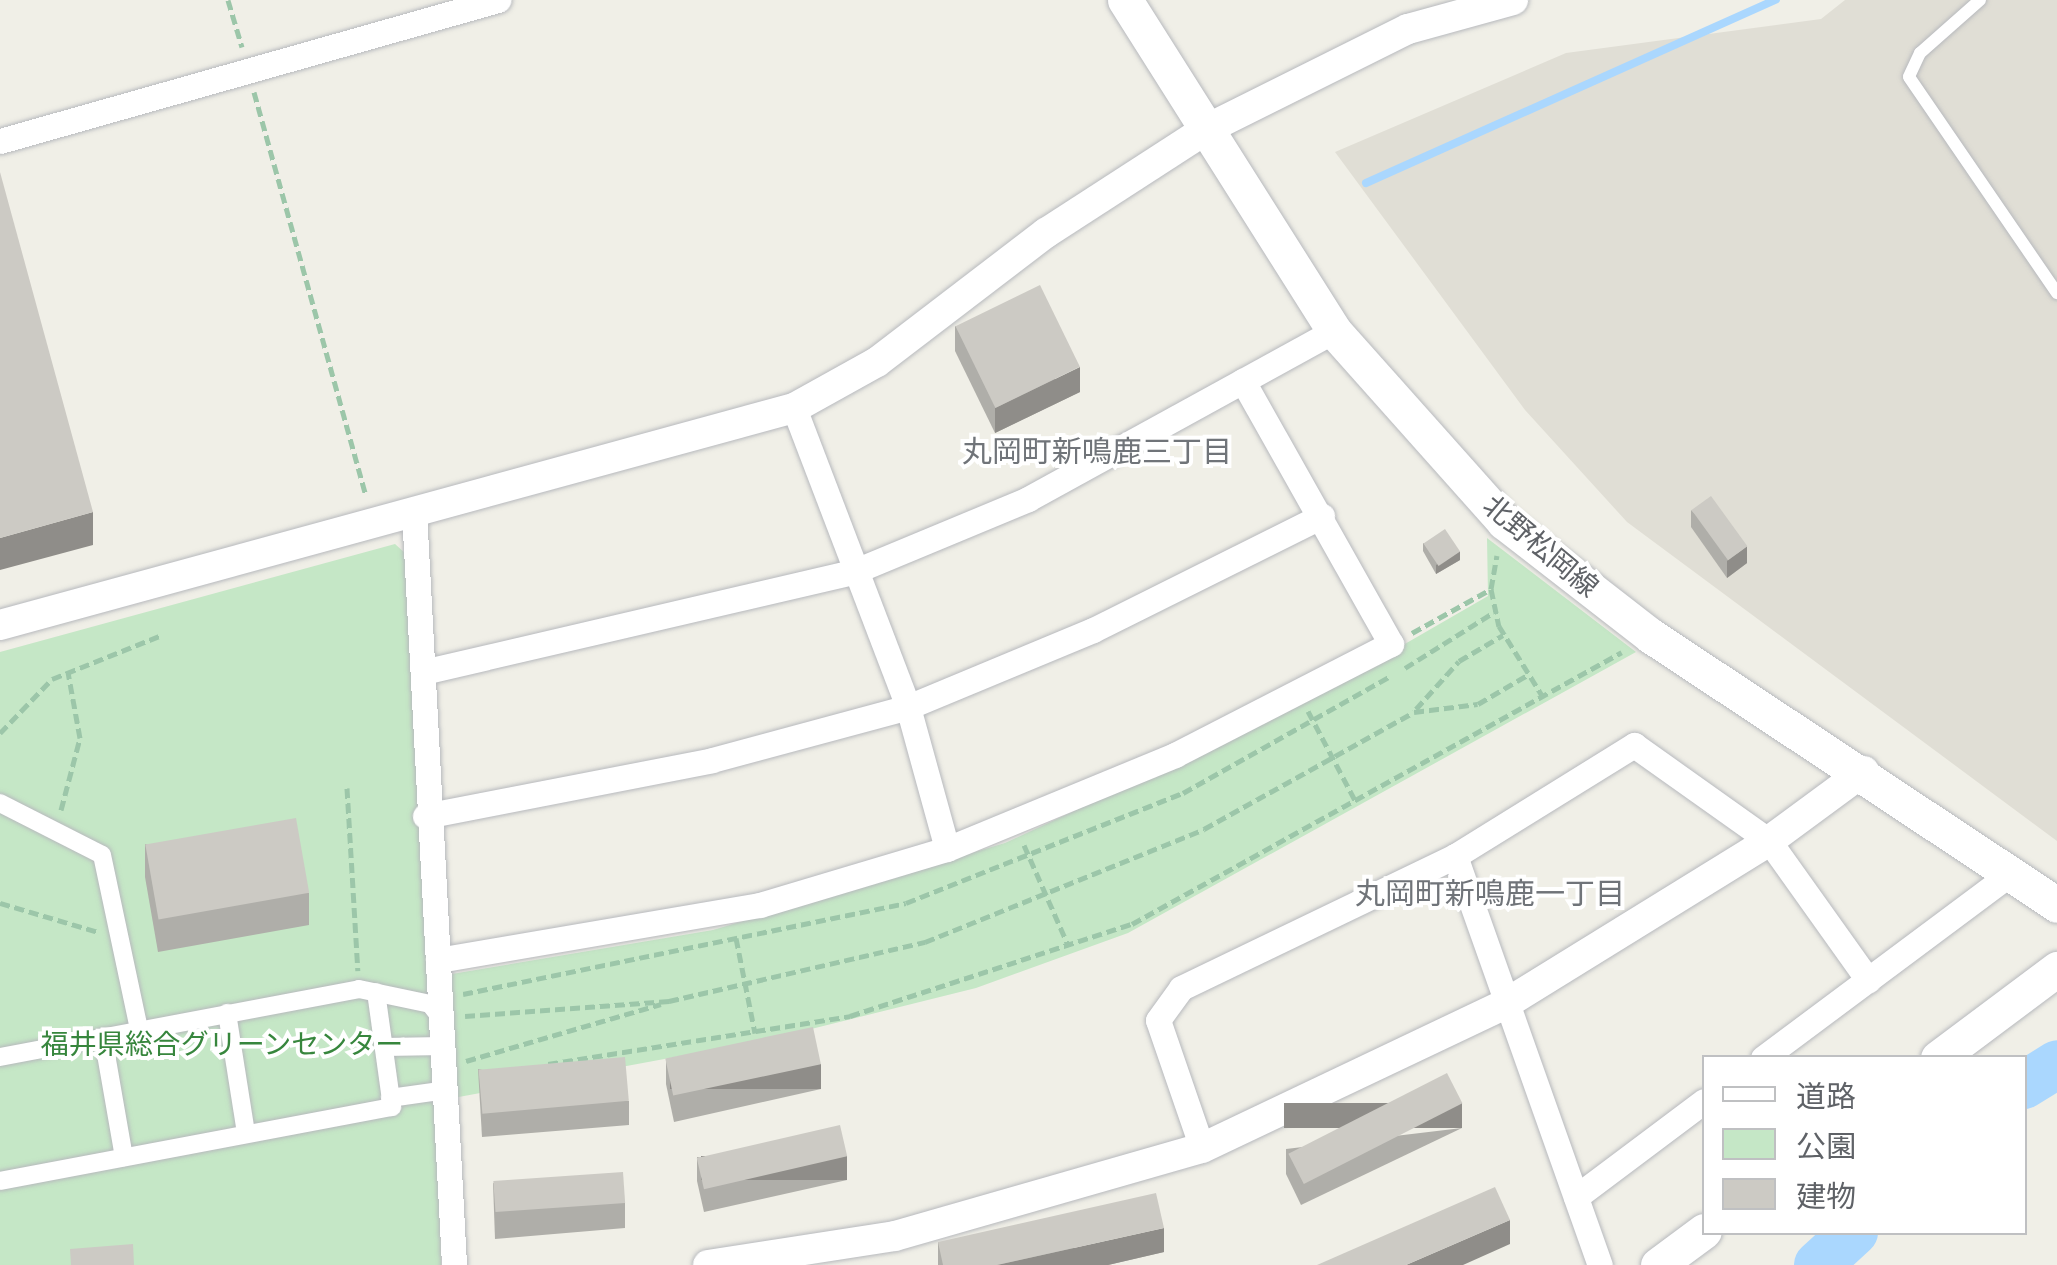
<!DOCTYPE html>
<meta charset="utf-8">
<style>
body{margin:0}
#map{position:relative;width:2057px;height:1265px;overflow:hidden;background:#f0efe7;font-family:"PT Sans","Noto Sans JP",sans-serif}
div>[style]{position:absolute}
.education>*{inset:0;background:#e0ded5}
.green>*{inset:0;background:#c5e7c6}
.stream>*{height:8px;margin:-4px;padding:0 4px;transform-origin:4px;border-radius:4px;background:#aad7fe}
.river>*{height:48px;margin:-24px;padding:0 24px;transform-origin:24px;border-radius:24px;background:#aad7fe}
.path>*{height:5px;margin-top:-2.5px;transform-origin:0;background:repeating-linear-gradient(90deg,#9cc6a9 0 10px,transparent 0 15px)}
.roads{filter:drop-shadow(0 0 2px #b7b9bd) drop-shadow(0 0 2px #b7b9bd)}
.service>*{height:12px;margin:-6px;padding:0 6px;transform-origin:6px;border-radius:6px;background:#fff}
.pedestrian>*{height:18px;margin:-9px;padding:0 9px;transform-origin:9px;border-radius:9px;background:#fff}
.minor>*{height:25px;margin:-12.5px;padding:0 12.5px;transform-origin:12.5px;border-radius:12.5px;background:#fff}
.tertiary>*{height:30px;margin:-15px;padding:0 15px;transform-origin:15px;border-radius:15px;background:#fff}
.secondary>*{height:35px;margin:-17.5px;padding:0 17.5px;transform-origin:17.5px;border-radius:17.5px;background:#fff}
.wall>*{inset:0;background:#afaea9}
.shaded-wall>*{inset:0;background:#8f8d89;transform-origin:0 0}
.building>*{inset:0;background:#cccac4;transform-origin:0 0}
span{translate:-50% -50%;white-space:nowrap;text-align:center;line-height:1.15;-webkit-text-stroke:8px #fff;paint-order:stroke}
.street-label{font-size:28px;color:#5f6267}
.park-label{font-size:28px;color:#37863d}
.neighbourhood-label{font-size:30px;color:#707479}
.legend{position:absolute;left:1702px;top:1055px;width:325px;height:180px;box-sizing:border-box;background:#fff;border:2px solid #bfc0c2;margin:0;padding:12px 18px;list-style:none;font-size:30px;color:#5f6267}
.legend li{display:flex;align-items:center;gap:20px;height:50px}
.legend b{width:50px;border:2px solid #bfc0c2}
</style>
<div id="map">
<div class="education">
<i style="clip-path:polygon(1845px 0,2057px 0,2057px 841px,1627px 522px,1525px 410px,1335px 152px,1566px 53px,1821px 19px)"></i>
</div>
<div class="green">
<i style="clip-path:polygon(1487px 538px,1636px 652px,1128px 933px,976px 988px,767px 1040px,437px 1101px,441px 1265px,0 1265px,0 652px,395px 544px,405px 553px,434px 977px,713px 930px,1005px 843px,1287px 712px,1488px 596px)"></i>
</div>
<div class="stream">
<i style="left:1366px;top:183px;width:449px;rotate:-24.1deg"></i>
</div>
<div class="river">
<i style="left:2024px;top:1085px;width:39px;rotate:-32deg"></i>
<i style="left:1818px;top:1265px;width:49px;rotate:-42.5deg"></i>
</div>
<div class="path">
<i style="left:228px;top:0;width:49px;rotate:73.4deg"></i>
<i style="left:254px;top:92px;width:418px;rotate:74.5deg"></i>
<i style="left:1491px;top:589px;width:38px;rotate:78deg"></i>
<i style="left:1499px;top:626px;width:84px;rotate:58.2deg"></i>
<i style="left:1412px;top:633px;width:90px;rotate:-29.1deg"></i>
<i style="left:1491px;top:589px;width:34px;rotate:-80deg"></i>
<i style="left:1405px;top:668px;width:107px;rotate:-32.1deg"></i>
<i style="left:1416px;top:709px;width:64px;rotate:-48.1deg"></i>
<i style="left:1459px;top:661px;width:51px;rotate:-30.6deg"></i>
<i style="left:1308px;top:711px;width:103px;rotate:62.2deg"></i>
<i style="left:0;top:733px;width:75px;rotate:-46.1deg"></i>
<i style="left:52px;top:679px;width:118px;rotate:-21.8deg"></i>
<i style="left:347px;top:788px;width:183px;rotate:86.6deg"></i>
<i style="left:61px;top:810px;width:74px;rotate:-75.2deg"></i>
<i style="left:80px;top:738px;width:67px;rotate:-100.3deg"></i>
<i style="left:1024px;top:845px;width:111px;rotate:66.2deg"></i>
<i style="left:0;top:903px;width:102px;rotate:16.5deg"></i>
<i style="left:736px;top:938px;width:97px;rotate:78.7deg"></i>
<i style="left:463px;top:994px;width:452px;rotate:-11.6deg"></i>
<i style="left:906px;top:903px;width:298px;rotate:-21.7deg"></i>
<i style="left:1183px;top:793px;width:239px;rotate:-29.4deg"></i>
<i style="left:465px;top:1016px;width:205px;rotate:-4.2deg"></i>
<i style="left:669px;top:1001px;width:263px;rotate:-13deg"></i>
<i style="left:925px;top:942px;width:301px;rotate:-22deg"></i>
<i style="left:1204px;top:829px;width:240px;rotate:-29.1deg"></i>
<i style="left:1414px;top:712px;width:64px;rotate:-7.1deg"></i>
<i style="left:1478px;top:704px;width:56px;rotate:-30.3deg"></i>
<i style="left:466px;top:1061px;width:203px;rotate:-16.3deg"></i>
<i style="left:548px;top:1064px;width:306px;rotate:-9deg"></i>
<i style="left:850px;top:1016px;width:297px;rotate:-18.1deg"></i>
<i style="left:1132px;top:924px;width:560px;rotate:-29.03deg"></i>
</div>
<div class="roads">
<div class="service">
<i style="left:1980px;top:0;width:80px;rotate:138.5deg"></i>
<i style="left:1920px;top:53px;width:26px;rotate:115deg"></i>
<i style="left:1909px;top:77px;width:262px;rotate:55.6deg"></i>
</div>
<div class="pedestrian">
<i style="left:0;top:803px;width:114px;rotate:27deg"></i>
<i style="left:102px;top:855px;width:178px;rotate:78deg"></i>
<i style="left:227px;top:1013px;width:121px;rotate:81deg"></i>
<i style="left:103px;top:1037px;width:122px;rotate:80.1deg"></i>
<i style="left:384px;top:1047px;width:60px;rotate:-1deg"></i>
<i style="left:0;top:1057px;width:365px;rotate:-10.7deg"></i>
<i style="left:359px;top:989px;width:73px;rotate:11.9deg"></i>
<i style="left:430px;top:1004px;width:18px;rotate:52deg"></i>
<i style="left:390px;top:1098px;width:58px;rotate:-8deg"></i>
<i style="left:0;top:1181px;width:399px;rotate:-10.7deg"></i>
<i style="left:392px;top:1107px;width:116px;rotate:-97.9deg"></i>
</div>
<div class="minor">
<i style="left:0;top:141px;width:518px;rotate:-15.81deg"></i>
<i style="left:794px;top:408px;width:320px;rotate:69.1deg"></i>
<i style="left:908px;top:707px;width:147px;rotate:74.6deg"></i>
<i style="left:414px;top:511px;width:755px;rotate:86.96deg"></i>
<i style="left:423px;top:672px;width:441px;rotate:-13.1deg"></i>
<i style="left:853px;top:572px;width:190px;rotate:-22.6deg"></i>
<i style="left:1028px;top:499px;width:349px;rotate:-28.8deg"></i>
<i style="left:425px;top:816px;width:292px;rotate:-11deg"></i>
<i style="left:712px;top:760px;width:203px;rotate:-15.1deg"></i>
<i style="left:908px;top:707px;width:200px;rotate:-22.6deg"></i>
<i style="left:1093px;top:630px;width:256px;rotate:-26.5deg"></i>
<i style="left:1455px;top:856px;width:434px;rotate:70.5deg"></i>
<i style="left:438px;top:960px;width:327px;rotate:-9.7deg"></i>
<i style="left:760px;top:905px;width:195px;rotate:-16.7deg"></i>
<i style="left:947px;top:849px;width:247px;rotate:-22.4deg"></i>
<i style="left:1175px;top:755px;width:243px;rotate:-27.2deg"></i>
<i style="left:1391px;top:644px;width:302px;rotate:-119.4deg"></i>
<i style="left:1763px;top:1058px;width:309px;rotate:-36.7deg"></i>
<i style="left:1202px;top:1148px;width:135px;rotate:-109deg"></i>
<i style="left:1158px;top:1020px;width:39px;rotate:-54deg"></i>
<i style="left:1181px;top:988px;width:304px;rotate:-25.7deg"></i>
<i style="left:1455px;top:856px;width:211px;rotate:-31.8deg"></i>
<i style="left:1634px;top:745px;width:166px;rotate:35.4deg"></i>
<i style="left:1769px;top:841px;width:171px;rotate:54.5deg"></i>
<i style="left:1576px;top:1197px;width:160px;rotate:-36.9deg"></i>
</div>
<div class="tertiary">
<i style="left:0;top:625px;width:823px;rotate:-15.29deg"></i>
<i style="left:794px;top:408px;width:95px;rotate:-29deg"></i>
<i style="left:877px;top:362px;width:213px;rotate:-37.4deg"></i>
<i style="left:1046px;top:233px;width:189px;rotate:-32.9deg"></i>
<i style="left:1205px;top:130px;width:227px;rotate:-26.5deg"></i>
<i style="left:1408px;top:29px;width:109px;rotate:-15.4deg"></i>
<i style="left:708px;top:1265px;width:189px;rotate:-8.8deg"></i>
<i style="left:895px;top:1236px;width:319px;rotate:-16deg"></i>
<i style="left:1202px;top:1148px;width:338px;rotate:-25.4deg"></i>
<i style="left:1507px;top:1003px;width:308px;rotate:-31.7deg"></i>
<i style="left:1769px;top:841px;width:118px;rotate:-36.4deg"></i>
</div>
<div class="secondary">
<i style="left:1125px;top:0;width:391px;rotate:57.7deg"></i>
<i style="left:1334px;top:331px;width:256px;rotate:48.3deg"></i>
<i style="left:1504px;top:522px;width:186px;rotate:37.8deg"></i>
<i style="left:1651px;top:636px;width:487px;rotate:33.5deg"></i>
<i style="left:1938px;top:1058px;width:149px;rotate:-36.8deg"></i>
<i style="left:1658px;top:1265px;width:57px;rotate:-36.5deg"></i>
</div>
</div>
<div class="wall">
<i style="clip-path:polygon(955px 326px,1080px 392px,995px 433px,955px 351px)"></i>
<i style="clip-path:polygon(1691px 510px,1747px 563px,1727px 578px,1691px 527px)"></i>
<i style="clip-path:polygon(1423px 543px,1460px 560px,1436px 574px,1423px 551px)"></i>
<i style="clip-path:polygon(145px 844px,309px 893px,309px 925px,158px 952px,145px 877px)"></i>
<i style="clip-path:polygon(666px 1060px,821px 1089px,674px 1122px,666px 1084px)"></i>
<i style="clip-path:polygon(478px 1069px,629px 1101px,629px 1125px,482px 1137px)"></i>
<i style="clip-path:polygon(1462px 1128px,1301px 1205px,1286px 1174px,1286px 1149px)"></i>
<i style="clip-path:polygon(697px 1157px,847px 1180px,704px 1212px,697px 1181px)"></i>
<i style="clip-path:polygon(493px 1183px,625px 1203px,625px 1228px,495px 1239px)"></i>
<i style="clip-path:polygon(938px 1242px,1164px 1252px,1108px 1265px,938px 1265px)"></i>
</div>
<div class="shaded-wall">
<i style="clip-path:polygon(1080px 367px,1080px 392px,995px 433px,995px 408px)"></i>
<i style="clip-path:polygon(93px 512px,93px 545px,0 570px,0 538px)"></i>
<i style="clip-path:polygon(1747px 546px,1747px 563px,1727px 578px,1727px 561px)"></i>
<i style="clip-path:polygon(1460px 551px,1460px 560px,1436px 574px,1436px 565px)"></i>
<i style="left:821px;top:1064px;width:25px;height:151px;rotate:90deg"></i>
<i style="left:1462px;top:1103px;width:25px;height:178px;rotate:90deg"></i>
<i style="left:847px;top:1156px;width:24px;height:146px;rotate:90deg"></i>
<i style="clip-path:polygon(1510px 1220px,1510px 1244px,1463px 1265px,1406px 1265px)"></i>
<i style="clip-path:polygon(1164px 1228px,1164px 1252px,1108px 1265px,997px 1265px)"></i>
</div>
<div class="building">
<i style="clip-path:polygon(0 172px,93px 512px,0 538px)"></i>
<i style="left:1040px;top:285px;width:91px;height:94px;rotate:64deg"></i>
<i style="left:1711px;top:496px;width:62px;height:24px;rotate:54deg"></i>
<i style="left:1445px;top:529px;width:27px;height:26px;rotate:56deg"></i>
<i style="left:296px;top:818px;width:76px;height:153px;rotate:80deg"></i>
<i style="left:813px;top:1027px;width:38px;height:151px;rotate:78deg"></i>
<i style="left:625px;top:1057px;width:44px;height:147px;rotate:85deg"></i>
<i style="left:1447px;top:1073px;width:34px;height:178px;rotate:63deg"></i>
<i style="left:840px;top:1125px;width:32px;height:147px;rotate:77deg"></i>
<i style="left:623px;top:1172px;width:31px;height:130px;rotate:86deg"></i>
<i style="clip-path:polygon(1495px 1187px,1510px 1220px,1406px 1265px,1317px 1265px)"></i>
<i style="clip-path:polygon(1156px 1193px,1164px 1228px,997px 1265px,943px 1265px,938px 1242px)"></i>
<i style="clip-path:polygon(133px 1244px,134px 1265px,71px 1265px,70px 1249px)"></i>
</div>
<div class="street-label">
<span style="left:1541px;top:546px;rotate:40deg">北野松岡線</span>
</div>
<div class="park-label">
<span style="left:222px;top:1044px">福井県総合グリーンセンター</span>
</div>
<div class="neighbourhood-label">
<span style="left:1097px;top:451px">丸岡町新鳴鹿三丁目</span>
<span style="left:1490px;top:893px">丸岡町新鳴鹿一丁目</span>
</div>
<ul class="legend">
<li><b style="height:12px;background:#fff"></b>道路</li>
<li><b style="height:28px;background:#c5e7c6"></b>公園</li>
<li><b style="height:28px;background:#cccac4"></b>建物</li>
</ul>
</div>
